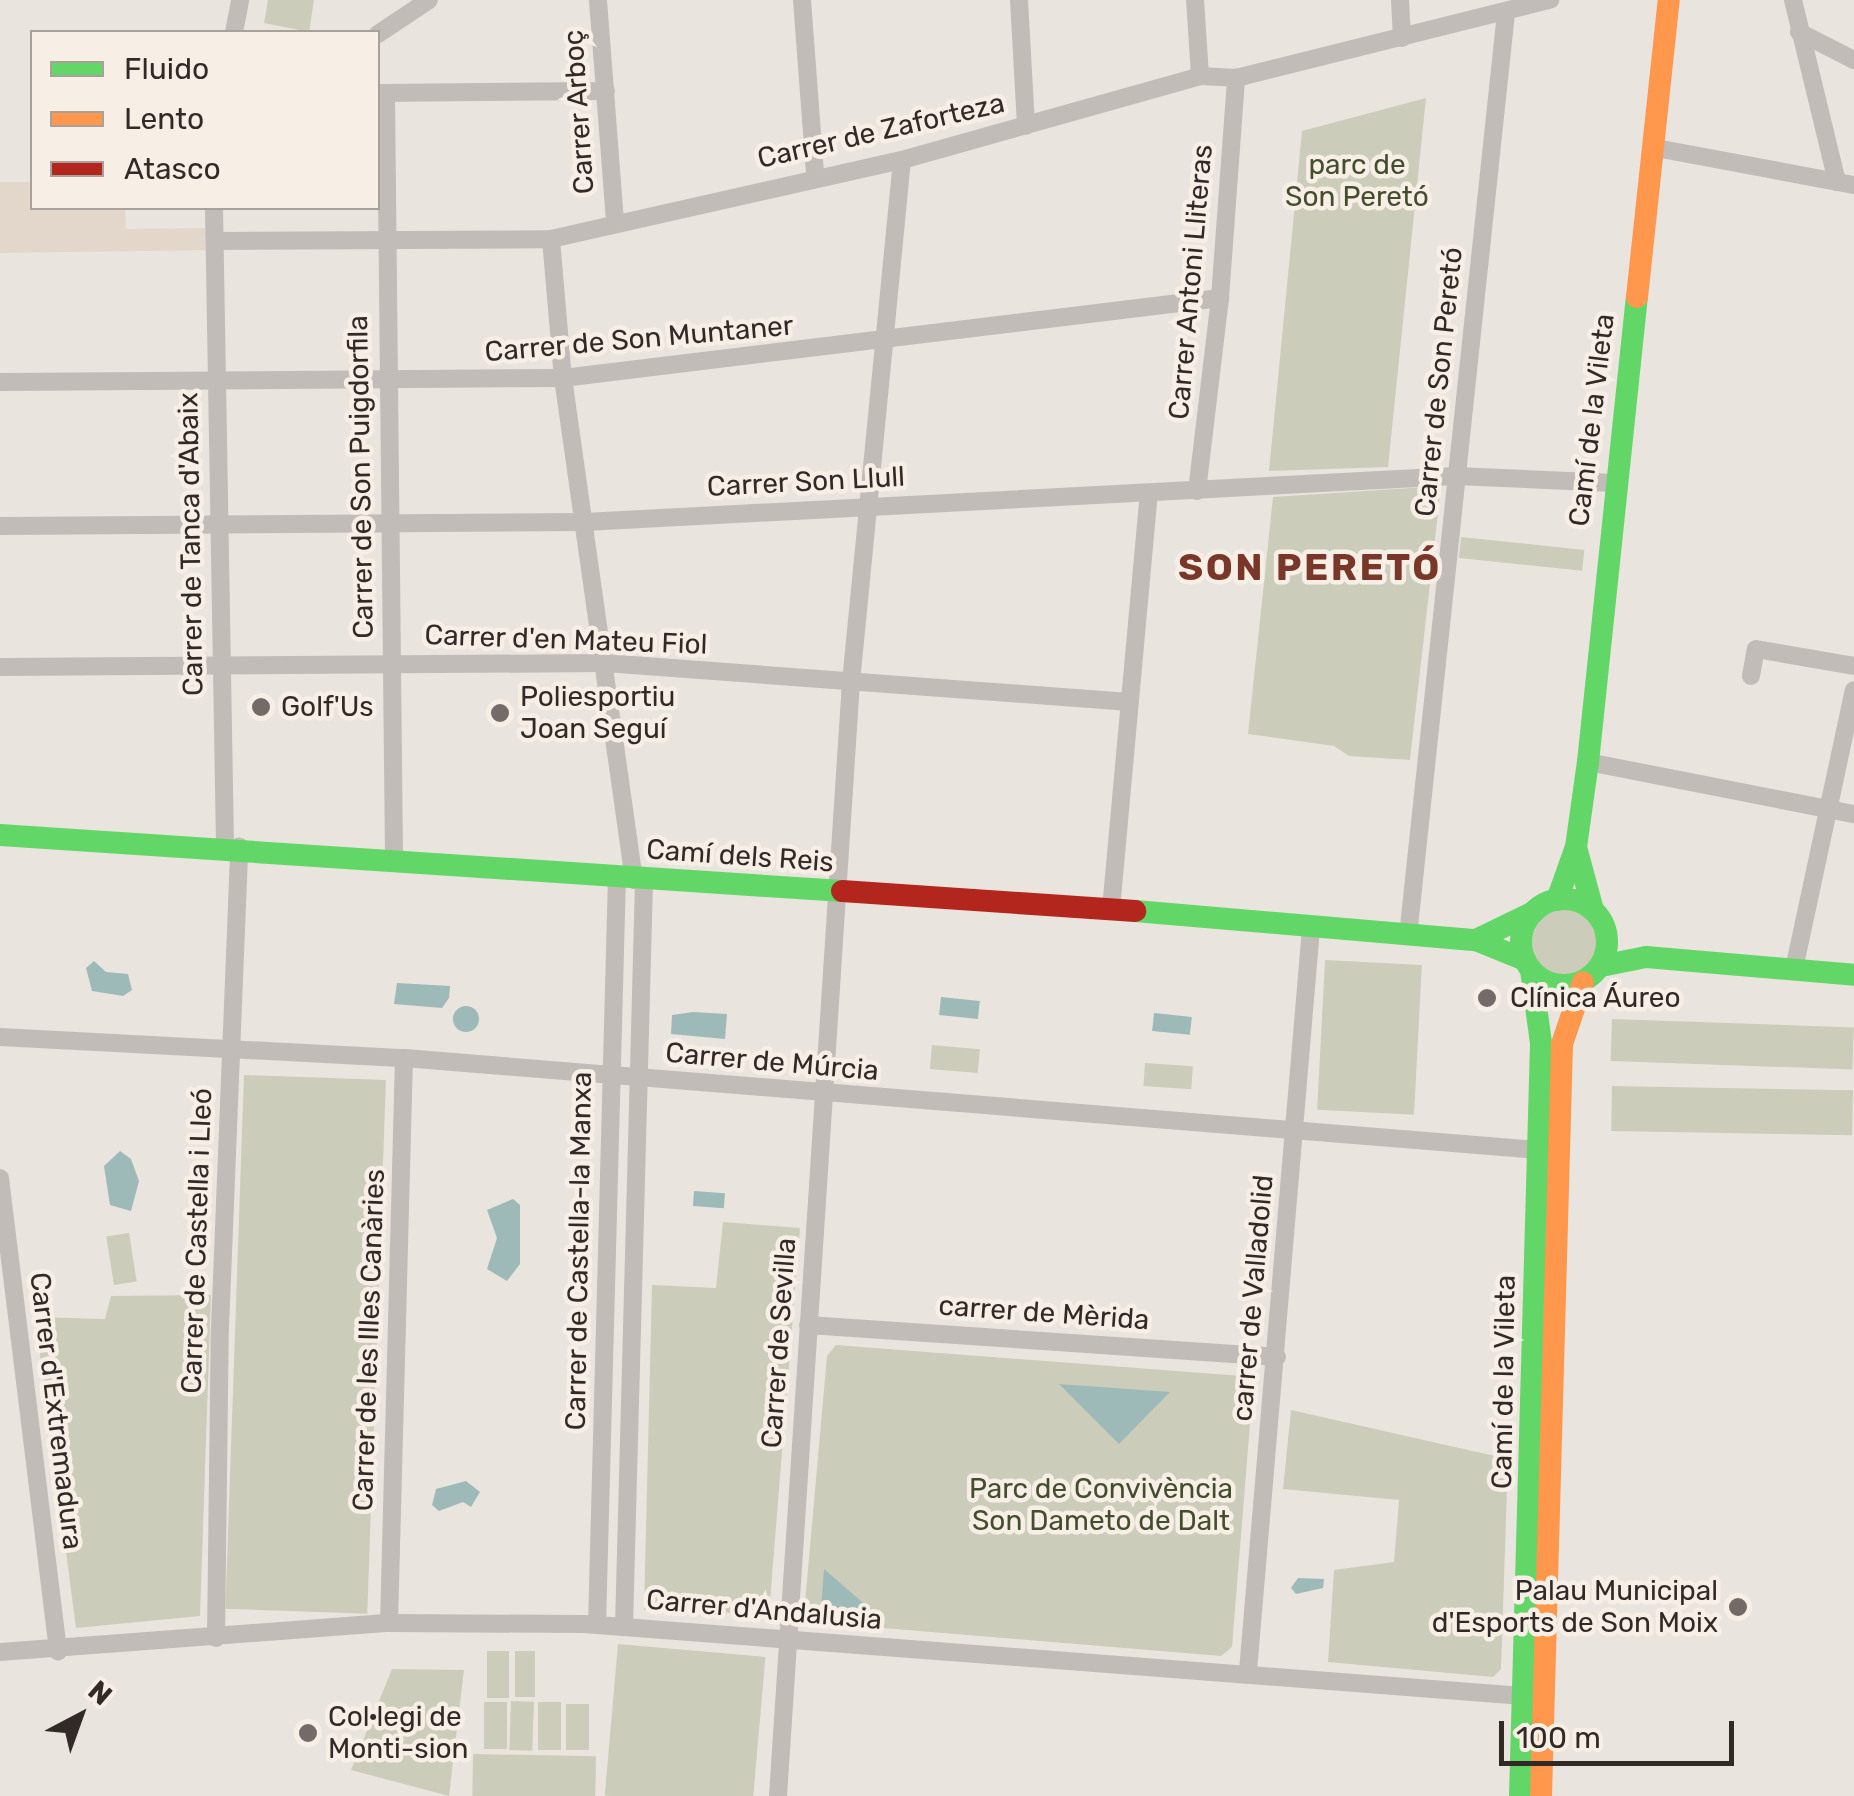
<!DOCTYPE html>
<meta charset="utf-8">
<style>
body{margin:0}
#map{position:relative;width:1854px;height:1796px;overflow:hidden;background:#eae4de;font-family:Rubik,sans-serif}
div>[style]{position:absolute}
.green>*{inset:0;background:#cbcdba;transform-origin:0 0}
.round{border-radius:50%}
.plaza>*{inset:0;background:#e3d7cc}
.water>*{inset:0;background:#9dbab8;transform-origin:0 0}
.street>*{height:18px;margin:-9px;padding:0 9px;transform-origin:9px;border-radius:9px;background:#c2bcb8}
.fast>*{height:22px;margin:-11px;padding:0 11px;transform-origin:11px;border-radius:11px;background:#63d668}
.fast>.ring{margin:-11px;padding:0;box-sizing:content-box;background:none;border:22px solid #63d668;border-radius:50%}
.slow>*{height:22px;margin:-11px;padding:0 11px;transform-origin:11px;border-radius:11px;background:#ff974d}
.jam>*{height:22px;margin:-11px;padding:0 11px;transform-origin:11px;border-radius:11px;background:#b3261e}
.dots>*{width:28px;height:28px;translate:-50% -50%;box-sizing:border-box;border:5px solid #f7eee6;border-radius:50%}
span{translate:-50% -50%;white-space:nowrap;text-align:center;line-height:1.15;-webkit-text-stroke:9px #f7eee6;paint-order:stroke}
.street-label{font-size:28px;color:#322a27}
.park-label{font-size:28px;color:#444e2e}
.poi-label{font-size:28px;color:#322a27}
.left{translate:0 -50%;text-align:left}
.right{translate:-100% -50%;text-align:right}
.district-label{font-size:38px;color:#783729;font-weight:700;letter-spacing:2.5px}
.legend{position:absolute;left:30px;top:30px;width:350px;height:180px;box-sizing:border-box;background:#f7eee6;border:2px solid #a8a09a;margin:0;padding:12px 18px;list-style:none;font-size:30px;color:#322a27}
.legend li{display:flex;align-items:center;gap:20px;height:50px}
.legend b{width:50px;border:2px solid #a8a09a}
.north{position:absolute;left:30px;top:1666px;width:100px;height:100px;-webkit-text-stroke:8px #f7eee6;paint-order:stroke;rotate:41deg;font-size:28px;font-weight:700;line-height:40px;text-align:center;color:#322a27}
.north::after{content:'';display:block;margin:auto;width:35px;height:45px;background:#322a27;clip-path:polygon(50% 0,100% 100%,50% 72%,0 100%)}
.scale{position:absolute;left:1499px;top:1721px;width:235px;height:45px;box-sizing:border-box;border:5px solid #322a27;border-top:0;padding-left:12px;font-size:30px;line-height:35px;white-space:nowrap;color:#322a27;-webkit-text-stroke:8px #f7eee6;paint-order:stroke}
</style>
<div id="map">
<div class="green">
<i style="clip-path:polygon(268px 0,314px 0,309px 32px,264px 23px)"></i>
<i style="clip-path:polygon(1426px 98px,1388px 467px,1269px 471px,1302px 131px)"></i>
<i style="clip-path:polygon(1441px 486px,1410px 760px,1349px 756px,1334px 746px,1248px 734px,1273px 497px)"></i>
<i style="left:1461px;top:537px;width:124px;height:21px;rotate:6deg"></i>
<i class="round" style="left:1532px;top:907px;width:70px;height:70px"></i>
<i style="left:1325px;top:960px;width:97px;height:150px;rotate:3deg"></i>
<i style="left:1612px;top:1019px;width:242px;height:42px;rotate:2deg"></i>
<i style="left:932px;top:1045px;width:48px;height:24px;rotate:5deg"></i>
<i style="left:1145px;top:1063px;width:48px;height:23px;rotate:4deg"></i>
<i style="left:244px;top:1075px;width:142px;height:534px;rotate:2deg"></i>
<i style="left:1612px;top:1086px;width:241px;height:45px;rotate:1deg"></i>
<i style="clip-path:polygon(723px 1222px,800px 1228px,769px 1614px,644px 1610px,652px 1285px,716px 1288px)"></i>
<i style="left:129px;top:1233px;width:49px;height:23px;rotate:81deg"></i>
<i style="clip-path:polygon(211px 1295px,200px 1616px,76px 1628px,35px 1317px,105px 1319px,111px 1296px)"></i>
<i style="clip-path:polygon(836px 1345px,1242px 1376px,1253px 1387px,1232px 1647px,1221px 1656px,811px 1622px,804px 1614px,827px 1356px)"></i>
<i style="clip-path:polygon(1291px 1410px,1508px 1459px,1501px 1669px,1493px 1677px,1328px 1662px,1334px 1570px,1394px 1562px,1399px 1500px,1283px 1489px)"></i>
<i style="left:618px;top:1644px;width:148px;height:152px;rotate:5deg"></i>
<i style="left:487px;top:1651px;width:22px;height:47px"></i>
<i style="left:515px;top:1651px;width:20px;height:46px"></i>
<i style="clip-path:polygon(392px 1669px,464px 1670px,449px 1796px,351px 1770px)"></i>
<i style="left:511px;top:1701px;width:23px;height:49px;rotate:2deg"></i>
<i style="left:484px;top:1702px;width:23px;height:47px"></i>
<i style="left:538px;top:1702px;width:23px;height:48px"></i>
<i style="left:566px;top:1704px;width:23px;height:46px"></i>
<i style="left:473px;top:1754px;width:123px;height:42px;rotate:1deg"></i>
</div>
<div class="plaza">
<i style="clip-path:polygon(0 182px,32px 182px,32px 208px,125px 208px,126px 229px,214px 228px,214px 250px,0 253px)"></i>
</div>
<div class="water">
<i style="clip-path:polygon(94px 961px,106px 972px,128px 974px,132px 990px,123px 996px,92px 991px,86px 968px)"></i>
<i style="clip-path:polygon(397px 983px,450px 986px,449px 998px,442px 1008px,394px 1004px)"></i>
<i style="left:941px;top:997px;width:39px;height:18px;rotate:6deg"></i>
<i class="round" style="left:453px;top:1006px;width:26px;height:26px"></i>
<i style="clip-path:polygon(693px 1012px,727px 1014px,725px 1039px,671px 1034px,672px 1015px)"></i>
<i style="left:1154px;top:1013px;width:38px;height:18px;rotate:6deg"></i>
<i style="clip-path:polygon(120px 1151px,131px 1159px,139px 1181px,131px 1211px,110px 1205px,104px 1166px)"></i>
<i style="left:694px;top:1191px;width:31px;height:15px;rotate:4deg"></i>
<i style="clip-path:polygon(513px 1199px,520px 1205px,520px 1264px,507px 1281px,487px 1269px,497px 1238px,487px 1210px)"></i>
<i style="clip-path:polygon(1059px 1384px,1170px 1392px,1119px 1444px)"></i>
<i style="clip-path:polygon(466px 1481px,480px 1492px,471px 1507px,463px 1502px,439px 1511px,432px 1505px,436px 1489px)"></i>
<i style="clip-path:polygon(824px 1569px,876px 1614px,821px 1609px)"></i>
<i style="clip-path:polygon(1298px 1578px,1324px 1579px,1323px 1588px,1296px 1594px,1291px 1588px)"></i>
</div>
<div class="street">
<i style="left:598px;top:0;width:221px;rotate:85.6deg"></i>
<i style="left:802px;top:0;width:174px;rotate:85.7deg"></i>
<i style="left:1019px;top:0;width:126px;rotate:86.8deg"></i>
<i style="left:1195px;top:0;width:76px;rotate:86.2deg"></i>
<i style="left:1400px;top:0;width:38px;rotate:87deg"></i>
<i style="left:1793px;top:0;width:187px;rotate:76.4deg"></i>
<i style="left:234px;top:32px;width:33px;rotate:-79deg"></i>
<i style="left:1799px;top:32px;width:62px;rotate:27deg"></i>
<i style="left:378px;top:34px;width:61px;rotate:-33.7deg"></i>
<i style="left:378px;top:93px;width:228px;rotate:-0.5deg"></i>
<i style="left:386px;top:94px;width:765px;rotate:89.4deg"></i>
<i style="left:1656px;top:148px;width:201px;rotate:10.6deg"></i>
<i style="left:214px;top:208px;width:637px;rotate:89.01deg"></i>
<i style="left:551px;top:239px;width:140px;rotate:85.1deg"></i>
<i style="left:563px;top:378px;width:507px;rotate:81.95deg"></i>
<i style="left:215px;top:241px;width:336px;rotate:-0.3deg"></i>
<i style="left:551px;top:239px;width:360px;rotate:-12.7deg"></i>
<i style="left:902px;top:160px;width:310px;rotate:-15.7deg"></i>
<i style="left:1200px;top:76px;width:36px;rotate:3deg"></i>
<i style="left:1236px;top:78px;width:324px;rotate:-14deg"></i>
<i style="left:0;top:382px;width:563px;rotate:-0.41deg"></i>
<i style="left:563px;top:378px;width:662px;rotate:-6.94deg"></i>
<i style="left:1197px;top:491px;width:194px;rotate:-83.2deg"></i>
<i style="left:1220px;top:298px;width:221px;rotate:-85.8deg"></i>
<i style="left:0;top:526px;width:585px;rotate:-0.39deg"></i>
<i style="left:585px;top:522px;width:872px;rotate:-3.02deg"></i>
<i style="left:1456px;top:476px;width:158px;rotate:2.5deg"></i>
<i style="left:0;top:667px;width:605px;rotate:-0.38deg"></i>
<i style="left:605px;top:663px;width:526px;rotate:4.25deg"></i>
<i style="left:1751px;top:676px;width:27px;rotate:-80deg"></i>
<i style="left:1756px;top:649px;width:99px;rotate:9.8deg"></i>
<i style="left:1588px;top:762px;width:271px;rotate:11.1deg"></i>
<i style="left:1111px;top:909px;width:417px;rotate:-84.8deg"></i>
<i style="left:1408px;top:936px;width:928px;rotate:-83.94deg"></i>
<i style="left:1794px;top:969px;width:285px;rotate:-77.9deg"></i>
<i style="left:0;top:1037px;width:405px;rotate:3deg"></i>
<i style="left:404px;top:1058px;width:1138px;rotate:4.64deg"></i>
<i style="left:0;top:1178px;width:477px;rotate:83deg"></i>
<i style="left:808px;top:1325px;width:470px;rotate:3.9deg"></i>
<i style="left:389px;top:1623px;width:565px;rotate:-88.48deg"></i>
<i style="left:597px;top:1625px;width:747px;rotate:-88.47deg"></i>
<i style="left:624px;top:1626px;width:746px;rotate:-88.46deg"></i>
<i style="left:216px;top:1638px;width:310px;rotate:-89.3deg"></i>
<i style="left:220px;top:1328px;width:482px;rotate:-87.7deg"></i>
<i style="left:0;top:1652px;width:390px;rotate:-4.3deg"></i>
<i style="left:389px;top:1623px;width:195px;rotate:0.3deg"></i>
<i style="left:584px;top:1624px;width:942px;rotate:4.38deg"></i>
<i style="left:1248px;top:1671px;width:745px;rotate:-85.15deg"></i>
<i style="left:778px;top:1796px;width:1116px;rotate:-86.25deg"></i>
<i style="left:851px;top:682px;width:524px;rotate:-84.42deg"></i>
</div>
<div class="fast">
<i style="left:0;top:835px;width:844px;rotate:3.81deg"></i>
<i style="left:1576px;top:847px;width:65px;rotate:74.9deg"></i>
<i class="ring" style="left:1521px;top:899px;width:64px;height:64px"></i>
<i style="left:1557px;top:900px;width:56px;rotate:-70.3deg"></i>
<i style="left:1576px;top:847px;width:86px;rotate:-82deg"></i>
<i style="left:1588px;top:762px;width:468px;rotate:-84deg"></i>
<i style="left:1135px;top:911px;width:342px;rotate:4.9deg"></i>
<i style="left:1476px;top:940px;width:53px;rotate:22.2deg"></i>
<i style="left:1476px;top:940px;width:64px;rotate:-25.8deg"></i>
<i style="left:1601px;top:966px;width:46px;rotate:-11.3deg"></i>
<i style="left:1646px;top:957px;width:209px;rotate:4.9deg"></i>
<i style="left:1520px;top:1796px;width:753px;rotate:-88.4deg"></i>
<i style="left:1541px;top:1043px;width:74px;rotate:-97.8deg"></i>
</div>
<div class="slow">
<i style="left:1637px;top:297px;width:299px;rotate:-83.9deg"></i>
<i style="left:1541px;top:1796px;width:752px;rotate:-88.4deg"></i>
<i style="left:1562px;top:1044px;width:65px;rotate:-71.3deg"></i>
</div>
<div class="jam">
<i style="left:842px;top:891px;width:294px;rotate:3.9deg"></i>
</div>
<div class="dots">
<i style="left:261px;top:707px;background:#726b67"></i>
<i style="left:500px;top:713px;background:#726b67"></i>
<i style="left:1487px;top:998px;background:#726b67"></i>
<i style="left:1738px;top:1607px;background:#726b67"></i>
<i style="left:308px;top:1733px;background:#726b67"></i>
</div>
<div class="street-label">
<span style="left:579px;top:112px;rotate:-94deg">Carrer Arboç</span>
<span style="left:881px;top:131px;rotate:-13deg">Carrer de Zaforteza</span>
<span style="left:1191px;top:282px;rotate:-85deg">Carrer Antoni Lliteras</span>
<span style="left:639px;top:339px;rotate:-5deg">Carrer de Son Muntaner</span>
<span style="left:1439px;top:382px;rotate:-84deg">Carrer de Son Peretó</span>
<span style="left:1592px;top:420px;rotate:-83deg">Camí de la Vileta</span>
<span style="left:361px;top:477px;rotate:-91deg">Carrer de Son Puigdorfila</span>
<span style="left:806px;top:482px;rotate:-3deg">Carrer Son Llull</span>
<span style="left:191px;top:544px;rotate:-91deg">Carrer de Tanca d'Abaix</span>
<span style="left:566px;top:640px;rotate:2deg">Carrer d'en Mateu Fiol</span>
<span style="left:740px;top:856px;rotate:4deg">Camí dels Reis</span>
<span style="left:772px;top:1062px;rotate:5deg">Carrer de Múrcia</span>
<span style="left:197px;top:1241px;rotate:-88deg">Carrer de Castella i Lleó</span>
<span style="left:579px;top:1251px;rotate:-89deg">Carrer de Castella-la Manxa</span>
<span style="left:1253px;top:1298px;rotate:-85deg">carrer de Valladolid</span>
<span style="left:1044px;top:1313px;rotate:4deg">carrer de Mèrida</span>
<span style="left:369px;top:1340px;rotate:-88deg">Carrer de les Illes Canàries</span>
<span style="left:779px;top:1343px;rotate:-86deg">Carrer de Sevilla</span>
<span style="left:1504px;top:1382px;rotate:-89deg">Camí de la Vileta</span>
<span style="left:56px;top:1411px;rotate:83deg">Carrer d'Extremadura</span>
<span style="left:764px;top:1610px;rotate:5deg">Carrer d'Andalusia</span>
</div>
<div class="park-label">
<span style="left:1357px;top:181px">parc de<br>Son Peretó</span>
<span style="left:1101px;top:1505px">Parc de Convivència<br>Son Dameto de Dalt</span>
</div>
<div class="poi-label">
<span class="left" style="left:520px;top:713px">Poliesportiu<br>Joan Seguí</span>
<span class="left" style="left:281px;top:707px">Golf'Us</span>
<span class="left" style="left:1510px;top:998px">Clínica Áureo</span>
<span class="right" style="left:1718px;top:1607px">Palau Municipal<br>d'Esports de Son Moix</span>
<span class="left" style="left:328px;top:1733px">Col·legi de<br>Monti-sion</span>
</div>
<div class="district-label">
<span style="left:1310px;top:568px">SON PERETÓ</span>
</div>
<ul class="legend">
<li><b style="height:12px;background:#63d668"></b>Fluido</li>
<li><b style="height:12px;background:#ff974d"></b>Lento</li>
<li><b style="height:12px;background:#b3261e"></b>Atasco</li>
</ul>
<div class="north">N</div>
<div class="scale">100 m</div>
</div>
